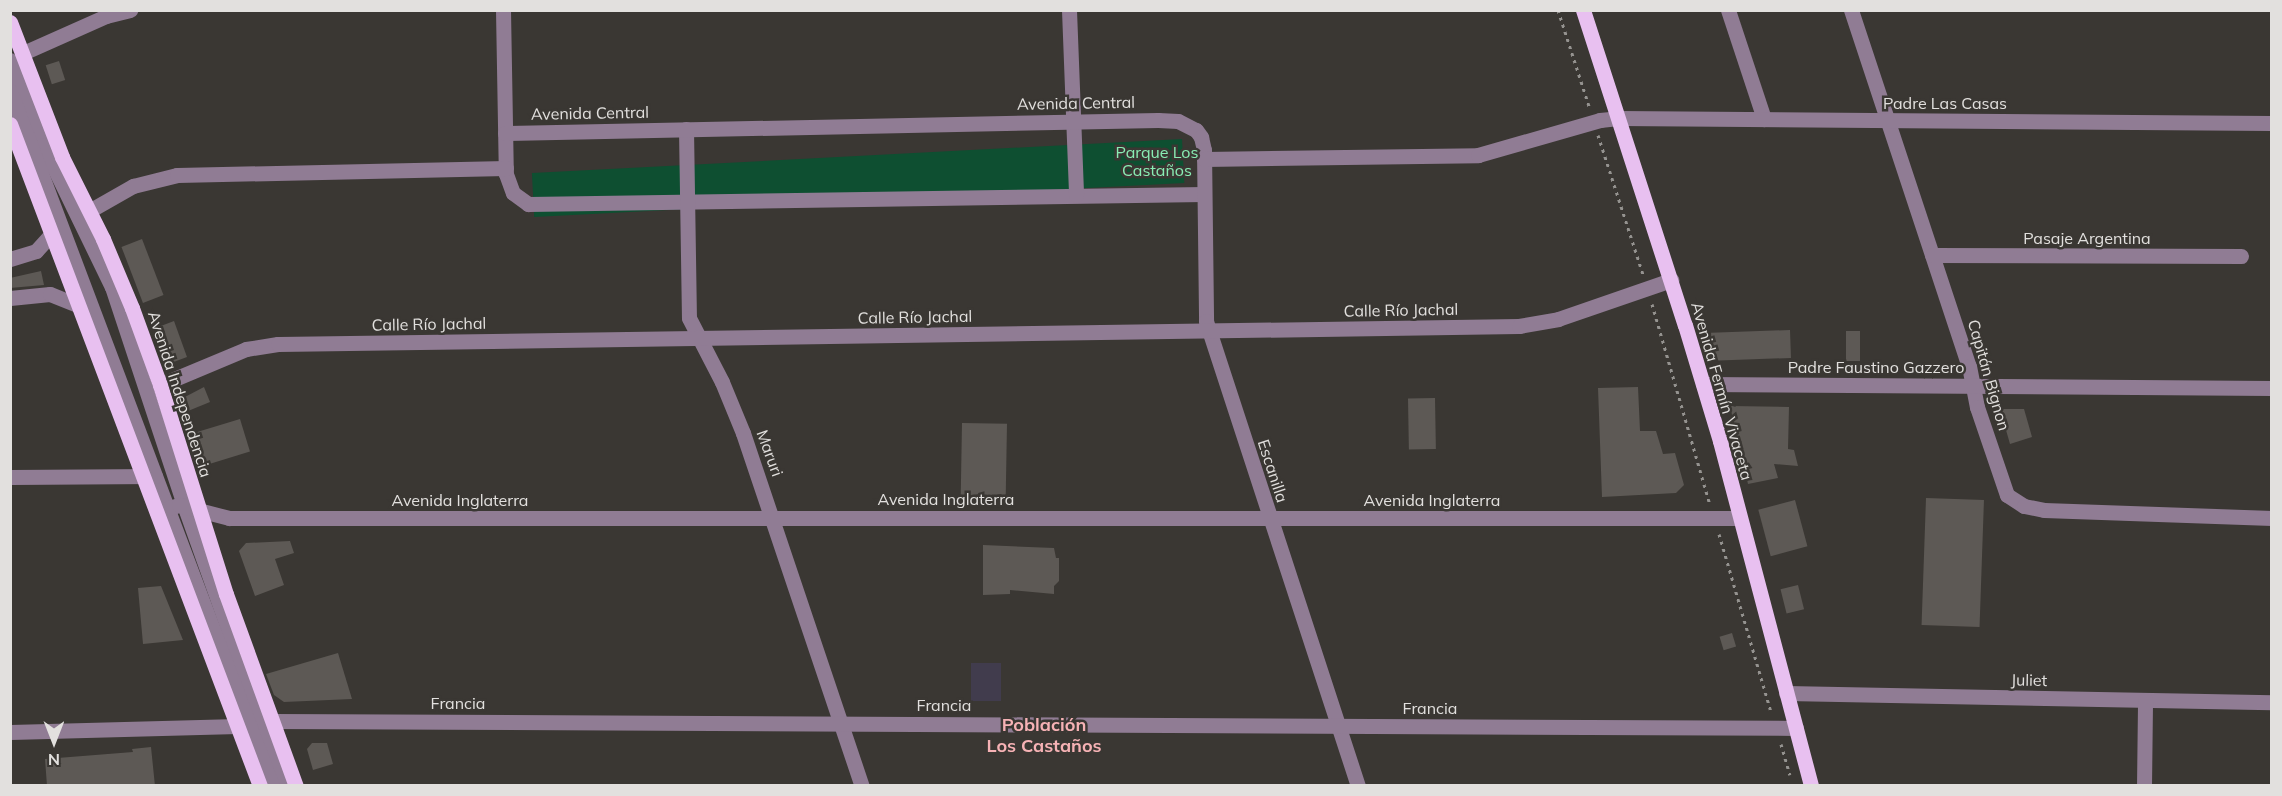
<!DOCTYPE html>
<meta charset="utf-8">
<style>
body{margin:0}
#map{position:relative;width:2282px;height:796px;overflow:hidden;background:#3a3733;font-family:Mulish,sans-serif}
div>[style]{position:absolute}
.education>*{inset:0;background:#413c4d;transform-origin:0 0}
.green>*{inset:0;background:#0e4f31;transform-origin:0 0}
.building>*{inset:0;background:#5d5955;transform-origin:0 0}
.path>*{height:3px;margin-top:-1.5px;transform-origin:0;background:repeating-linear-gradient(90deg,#959390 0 3px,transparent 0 7.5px)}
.minor>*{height:15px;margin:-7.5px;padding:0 7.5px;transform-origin:7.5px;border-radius:7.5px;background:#907c94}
.major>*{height:15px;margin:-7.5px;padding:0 7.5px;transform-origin:7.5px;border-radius:7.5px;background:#e8c0f0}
span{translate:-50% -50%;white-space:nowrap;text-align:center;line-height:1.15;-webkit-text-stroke:5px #3a3733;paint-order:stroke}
.street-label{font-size:16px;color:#e2e0de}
.park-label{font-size:16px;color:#89edb4}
.neighbourhood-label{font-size:18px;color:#f6b2b5;font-weight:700}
.frame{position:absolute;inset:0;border:12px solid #e2e0de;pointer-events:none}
.north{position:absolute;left:24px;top:712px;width:60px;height:60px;-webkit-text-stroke:4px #3a3733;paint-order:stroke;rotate:180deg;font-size:16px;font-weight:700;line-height:24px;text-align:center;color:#e2e0de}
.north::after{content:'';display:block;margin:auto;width:21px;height:27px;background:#e2e0de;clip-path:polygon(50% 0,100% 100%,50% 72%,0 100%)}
</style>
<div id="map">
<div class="education">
<i style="left:971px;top:663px;width:30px;height:38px"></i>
</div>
<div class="green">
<i style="left:1182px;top:139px;width:44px;height:651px;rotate:87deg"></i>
</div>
<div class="building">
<i style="left:59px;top:61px;width:20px;height:14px;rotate:72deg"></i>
<i style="left:142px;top:239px;width:60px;height:22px;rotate:69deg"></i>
<i style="clip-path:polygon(41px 271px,44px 285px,10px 288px,10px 278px)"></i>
<i style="clip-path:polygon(174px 321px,187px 357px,171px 363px,165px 360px,153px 329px)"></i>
<i style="left:1790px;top:330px;width:28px;height:79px;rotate:88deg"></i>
<i style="left:1846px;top:331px;width:14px;height:30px"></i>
<i style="clip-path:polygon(204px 387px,210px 402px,188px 411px,183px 398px)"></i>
<i style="clip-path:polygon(1638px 387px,1640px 431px,1656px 431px,1663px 454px,1675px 453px,1684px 485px,1676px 493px,1602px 497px,1598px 388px)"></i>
<i style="left:1435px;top:398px;width:51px;height:27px;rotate:89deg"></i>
<i style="clip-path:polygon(1730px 406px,1789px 407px,1788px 449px,1794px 450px,1798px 466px,1774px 464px,1778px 478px,1748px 484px)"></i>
<i style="clip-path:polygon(2000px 409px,2024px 409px,2032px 437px,2010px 444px)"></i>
<i style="left:240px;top:419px;width:34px;height:50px;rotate:73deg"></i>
<i style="left:962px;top:423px;width:45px;height:72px;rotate:1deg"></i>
<i style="left:1926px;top:498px;width:58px;height:127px;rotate:2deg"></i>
<i style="left:1795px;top:500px;width:48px;height:38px;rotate:75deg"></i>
<i style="clip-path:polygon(290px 541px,294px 553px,275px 559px,284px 585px,255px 596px,239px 551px,246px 543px)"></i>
<i style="clip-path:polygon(983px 545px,1054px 548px,1056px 558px,1059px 558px,1059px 581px,1054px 586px,1054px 594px,1010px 590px,1010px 594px,983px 595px)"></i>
<i style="left:1798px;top:585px;width:25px;height:18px;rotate:76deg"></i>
<i style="clip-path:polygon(161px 586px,183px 640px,143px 644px,138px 588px)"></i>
<i style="left:1732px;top:633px;width:14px;height:13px;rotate:73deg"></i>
<i style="clip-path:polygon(338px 653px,352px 699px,284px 702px,274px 695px,266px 674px)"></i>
<i style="clip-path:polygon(312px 743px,327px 743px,333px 764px,313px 770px,307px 749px)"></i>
<i style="clip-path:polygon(151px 747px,155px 786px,47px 786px,45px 759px,133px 752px,132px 749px)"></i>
</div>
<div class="path">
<i style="left:1558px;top:10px;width:104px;rotate:72.1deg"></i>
<i style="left:1598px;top:135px;width:146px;rotate:72.1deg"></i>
<i style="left:1652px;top:304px;width:206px;rotate:73.9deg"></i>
<i style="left:1719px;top:534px;width:185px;rotate:73.7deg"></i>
<i style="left:1781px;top:744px;width:32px;rotate:74deg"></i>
</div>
<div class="minor">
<i style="left:503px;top:10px;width:164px;rotate:89deg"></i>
<i style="left:506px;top:174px;width:20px;rotate:70deg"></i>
<i style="left:513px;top:193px;width:19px;rotate:36deg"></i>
<i style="left:528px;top:204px;width:676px;rotate:-0.85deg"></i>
<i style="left:1069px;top:10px;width:185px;rotate:87.8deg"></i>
<i style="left:1728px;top:10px;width:115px;rotate:71.7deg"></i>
<i style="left:1851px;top:10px;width:375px;rotate:71.7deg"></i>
<i style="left:1969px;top:366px;width:42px;rotate:79deg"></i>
<i style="left:1977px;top:407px;width:93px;rotate:71.2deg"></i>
<i style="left:2007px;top:495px;width:20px;rotate:33deg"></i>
<i style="left:2024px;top:506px;width:20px;rotate:11deg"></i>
<i style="left:2044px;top:510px;width:228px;rotate:2deg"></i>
<i style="left:23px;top:53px;width:91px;rotate:-24deg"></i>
<i style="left:106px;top:16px;width:25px;rotate:-14deg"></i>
<i style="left:10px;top:60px;width:91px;rotate:68.8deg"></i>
<i style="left:43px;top:145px;width:158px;rotate:64.1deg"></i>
<i style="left:112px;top:287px;width:230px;rotate:71.7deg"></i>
<i style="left:184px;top:505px;width:298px;rotate:70.4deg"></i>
<i style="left:10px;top:91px;width:743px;rotate:69.34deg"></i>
<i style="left:686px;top:129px;width:189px;rotate:89.1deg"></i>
<i style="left:689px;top:318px;width:72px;rotate:62.7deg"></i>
<i style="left:722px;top:382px;width:55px;rotate:67.6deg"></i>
<i style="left:743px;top:433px;width:373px;rotate:71.4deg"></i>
<i style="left:505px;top:133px;width:653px;rotate:-1.14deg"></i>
<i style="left:1158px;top:120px;width:20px;rotate:3deg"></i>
<i style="left:1178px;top:121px;width:20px;rotate:27deg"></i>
<i style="left:1196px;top:130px;width:9px;rotate:54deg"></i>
<i style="left:1201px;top:137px;width:13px;rotate:77deg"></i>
<i style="left:1204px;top:150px;width:171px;rotate:89.3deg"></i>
<i style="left:1206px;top:321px;width:489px;rotate:71.9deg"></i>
<i style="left:1204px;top:159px;width:274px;rotate:-0.8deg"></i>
<i style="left:1478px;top:155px;width:127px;rotate:-16deg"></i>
<i style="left:1600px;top:120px;width:18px;rotate:-6deg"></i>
<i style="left:1618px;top:118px;width:654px;rotate:0.44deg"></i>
<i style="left:89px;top:211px;width:51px;rotate:-29.6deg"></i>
<i style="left:133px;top:186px;width:45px;rotate:-14deg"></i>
<i style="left:177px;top:175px;width:329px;rotate:-1.2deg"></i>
<i style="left:1932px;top:255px;width:309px;rotate:0.2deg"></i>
<i style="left:10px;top:259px;width:27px;rotate:-17deg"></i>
<i style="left:36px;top:251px;width:24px;rotate:-48deg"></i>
<i style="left:10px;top:298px;width:40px;rotate:-5.7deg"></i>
<i style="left:50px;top:294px;width:31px;rotate:22deg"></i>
<i style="left:1703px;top:384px;width:569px;rotate:0.4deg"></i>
<i style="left:160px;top:385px;width:93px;rotate:-22.7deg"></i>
<i style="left:246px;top:349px;width:32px;rotate:-9deg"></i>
<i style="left:278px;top:344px;width:1241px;rotate:-0.83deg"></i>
<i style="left:1519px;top:326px;width:40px;rotate:-10deg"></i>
<i style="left:1558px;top:319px;width:120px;rotate:-19deg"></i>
<i style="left:10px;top:477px;width:145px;rotate:-0.4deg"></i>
<i style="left:157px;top:512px;width:23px;rotate:-18deg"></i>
<i style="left:179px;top:505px;width:52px;rotate:14.6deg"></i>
<i style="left:229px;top:518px;width:1510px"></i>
<i style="left:1786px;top:693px;width:486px;rotate:1.1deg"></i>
<i style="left:272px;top:721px;width:1524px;rotate:0.26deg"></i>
<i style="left:10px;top:732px;width:228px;rotate:-1.5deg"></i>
<i style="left:2144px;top:786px;width:86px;rotate:-89.3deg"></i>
</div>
<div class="major">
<i style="left:1583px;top:10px;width:331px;rotate:72.1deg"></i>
<i style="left:1685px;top:325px;width:121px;rotate:73.2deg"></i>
<i style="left:1720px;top:441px;width:357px;rotate:75.2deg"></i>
<i style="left:10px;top:22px;width:145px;rotate:68.9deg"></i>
<i style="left:62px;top:157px;width:92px;rotate:63.4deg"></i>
<i style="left:103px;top:239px;width:75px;rotate:67.2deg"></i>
<i style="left:132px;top:308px;width:82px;rotate:70deg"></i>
<i style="left:160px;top:385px;width:219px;rotate:72.5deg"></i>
<i style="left:226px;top:594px;width:204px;rotate:70deg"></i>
<i style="left:10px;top:124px;width:708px;rotate:69.31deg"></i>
</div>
<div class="street-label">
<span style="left:1076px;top:103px;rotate:-1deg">Avenida Central</span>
<span style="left:1945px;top:103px">Padre Las Casas</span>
<span style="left:590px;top:113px;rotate:-1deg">Avenida Central</span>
<span style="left:2087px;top:238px">Pasaje Argentina</span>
<span style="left:1401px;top:310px;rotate:-1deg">Calle Río Jachal</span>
<span style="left:915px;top:317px;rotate:-1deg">Calle Río Jachal</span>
<span style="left:429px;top:324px;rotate:-1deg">Calle Río Jachal</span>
<span style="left:1876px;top:367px">Padre Faustino Gazzero</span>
<span style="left:1989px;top:375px;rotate:74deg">Capitán Bignon</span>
<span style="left:1722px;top:391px;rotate:74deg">Avenida Fermín Vivaceta</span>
<span style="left:180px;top:394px;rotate:72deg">Avenida Independencia</span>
<span style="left:770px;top:453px;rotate:70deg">Maruri</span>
<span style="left:1273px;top:471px;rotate:72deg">Escanilla</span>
<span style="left:946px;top:499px">Avenida Inglaterra</span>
<span style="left:460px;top:500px">Avenida Inglaterra</span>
<span style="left:1432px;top:500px">Avenida Inglaterra</span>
<span style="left:2029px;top:680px;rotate:1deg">Juliet</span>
<span style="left:458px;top:703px">Francia</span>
<span style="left:944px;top:705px">Francia</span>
<span style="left:1430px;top:708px">Francia</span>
</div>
<div class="park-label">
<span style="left:1157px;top:161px">Parque Los<br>Castaños</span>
</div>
<div class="neighbourhood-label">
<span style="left:1044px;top:736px">Población<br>Los Castaños</span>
</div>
<div class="frame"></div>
<div class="north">N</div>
</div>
